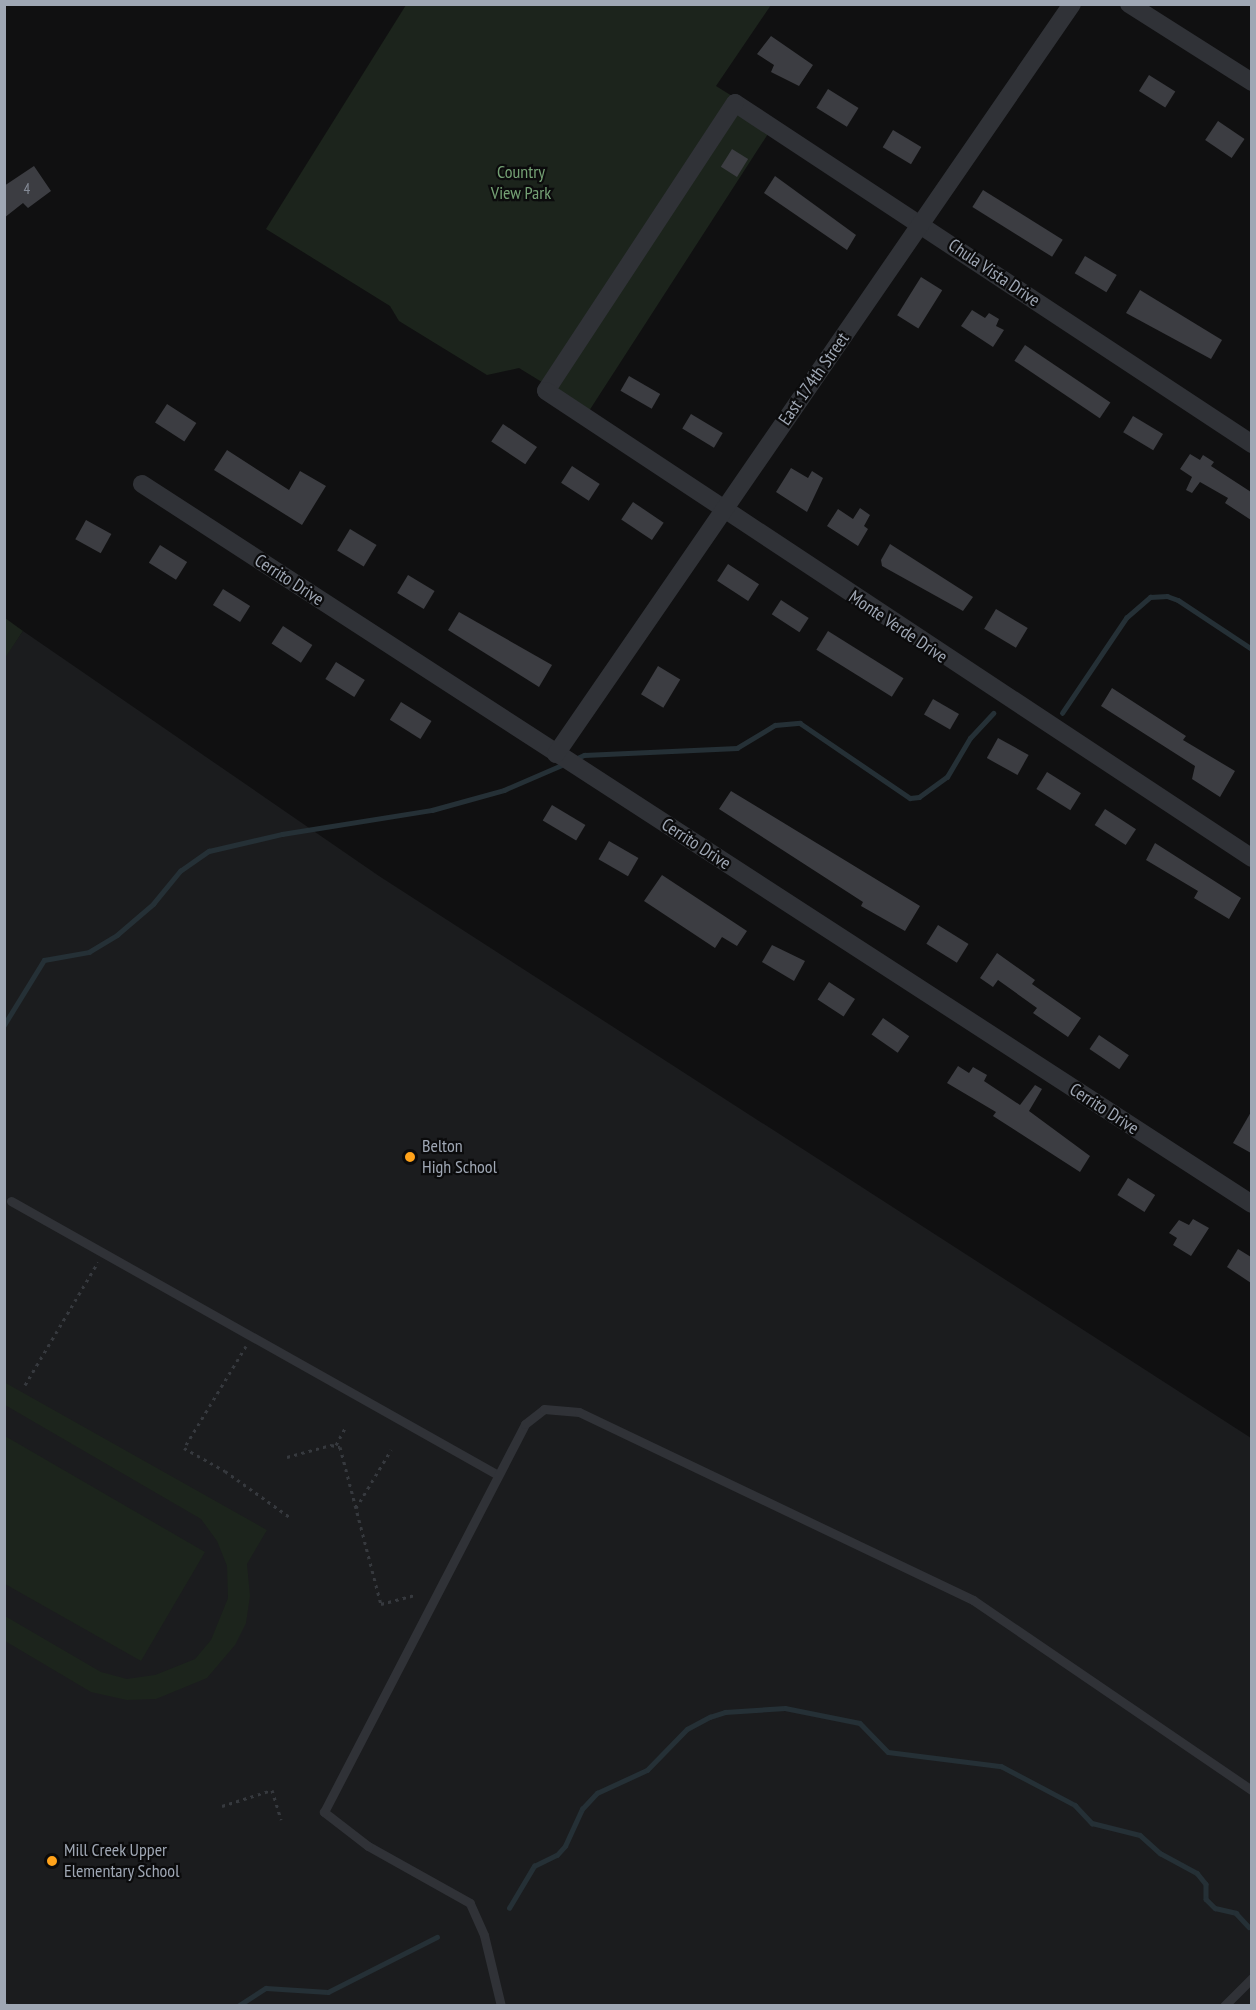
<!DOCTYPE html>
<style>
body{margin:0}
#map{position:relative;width:1256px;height:2010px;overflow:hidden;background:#101011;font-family:"PT Sans Narrow",sans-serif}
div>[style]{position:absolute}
.built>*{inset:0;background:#1b1c1e}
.green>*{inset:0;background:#1c241c}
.stream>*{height:4.5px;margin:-2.25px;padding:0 2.25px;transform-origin:2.25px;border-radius:2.25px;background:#253036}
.building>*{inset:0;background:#3c3d42;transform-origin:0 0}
.path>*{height:3px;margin-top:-1.5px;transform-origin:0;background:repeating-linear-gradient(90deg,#36393e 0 3px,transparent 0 7.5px)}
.service>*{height:9px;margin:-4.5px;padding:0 4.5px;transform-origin:4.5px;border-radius:4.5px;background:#303237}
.minor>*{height:18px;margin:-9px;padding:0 9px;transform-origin:9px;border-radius:9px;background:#303237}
.dots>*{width:16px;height:16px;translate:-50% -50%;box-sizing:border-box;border:3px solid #0b0b0c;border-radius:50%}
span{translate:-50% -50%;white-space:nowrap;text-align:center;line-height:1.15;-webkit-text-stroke:4.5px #0b0b0c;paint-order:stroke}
.number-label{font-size:15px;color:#868c98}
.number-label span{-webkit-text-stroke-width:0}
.park-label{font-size:18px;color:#74a174}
.street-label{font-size:18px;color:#9fa7b4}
.poi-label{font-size:18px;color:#9fa7b4}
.left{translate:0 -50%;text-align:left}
.frame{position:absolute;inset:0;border:6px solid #9fa7b4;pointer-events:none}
</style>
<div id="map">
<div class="built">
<i style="clip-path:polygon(23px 631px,379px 876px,1251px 1438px,1252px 2005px,5px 2006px,4px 658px)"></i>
</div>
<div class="green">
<i style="clip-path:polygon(406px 5px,771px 5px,716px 86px,775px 123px,589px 411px,519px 368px,487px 375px,399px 321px,390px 306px,266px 229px)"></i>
<i style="clip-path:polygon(5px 618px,23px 631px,5px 658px)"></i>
<i style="clip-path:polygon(4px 1382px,267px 1530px,247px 1564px,250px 1596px,246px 1623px,235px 1645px,207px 1678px,156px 1699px,127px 1700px,91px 1692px,5px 1641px,5px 1616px,101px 1672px,127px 1679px,155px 1675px,195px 1659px,211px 1640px,228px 1598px,227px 1566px,217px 1541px,201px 1519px,5px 1405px)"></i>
<i style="clip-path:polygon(5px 1436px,205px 1552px,141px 1661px,5px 1584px)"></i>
</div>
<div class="stream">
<i style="left:1062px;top:713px;width:115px;rotate:-56deg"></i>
<i style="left:1126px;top:618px;width:32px;rotate:-41deg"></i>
<i style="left:1150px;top:597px;width:17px;rotate:-3deg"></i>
<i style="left:1167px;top:596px;width:12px;rotate:20deg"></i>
<i style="left:1178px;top:600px;width:89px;rotate:33.5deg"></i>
<i style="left:575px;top:759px;width:10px;rotate:-24deg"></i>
<i style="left:584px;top:755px;width:153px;rotate:-2.6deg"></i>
<i style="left:737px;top:748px;width:44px;rotate:-31.2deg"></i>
<i style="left:775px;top:725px;width:25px;rotate:-5deg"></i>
<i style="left:800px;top:723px;width:133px;rotate:34.3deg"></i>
<i style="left:910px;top:798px;width:9px;rotate:-6deg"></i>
<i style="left:919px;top:797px;width:34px;rotate:-36deg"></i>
<i style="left:947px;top:777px;width:45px;rotate:-59.5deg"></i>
<i style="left:970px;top:738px;width:34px;rotate:-47deg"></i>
<i style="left:4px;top:1025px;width:76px;rotate:-58.4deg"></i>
<i style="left:44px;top:960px;width:46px;rotate:-10.1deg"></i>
<i style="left:89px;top:952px;width:33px;rotate:-31deg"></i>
<i style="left:117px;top:935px;width:48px;rotate:-40.7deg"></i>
<i style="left:153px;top:904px;width:43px;rotate:-50.7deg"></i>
<i style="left:180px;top:871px;width:35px;rotate:-35deg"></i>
<i style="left:209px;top:851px;width:75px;rotate:-13.1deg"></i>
<i style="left:282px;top:834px;width:152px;rotate:-9.1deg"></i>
<i style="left:432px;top:810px;width:75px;rotate:-15.5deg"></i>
<i style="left:504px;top:790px;width:65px;rotate:-23.4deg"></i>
<i style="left:509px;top:1908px;width:49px;rotate:-59.2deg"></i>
<i style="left:534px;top:1866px;width:25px;rotate:-26deg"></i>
<i style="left:557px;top:1855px;width:12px;rotate:-48deg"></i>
<i style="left:565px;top:1846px;width:41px;rotate:-65.3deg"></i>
<i style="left:582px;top:1809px;width:22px;rotate:-47deg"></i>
<i style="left:597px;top:1793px;width:55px;rotate:-24.7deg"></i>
<i style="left:647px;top:1770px;width:57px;rotate:-45.7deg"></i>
<i style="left:687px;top:1729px;width:26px;rotate:-28deg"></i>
<i style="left:710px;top:1717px;width:16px;rotate:-18deg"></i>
<i style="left:725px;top:1712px;width:60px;rotate:-3.8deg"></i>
<i style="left:785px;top:1708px;width:76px;rotate:11.3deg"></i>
<i style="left:860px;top:1723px;width:40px;rotate:46deg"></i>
<i style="left:888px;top:1752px;width:114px;rotate:7.1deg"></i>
<i style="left:1001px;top:1766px;width:84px;rotate:27.8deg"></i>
<i style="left:1075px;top:1805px;width:25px;rotate:47deg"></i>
<i style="left:1092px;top:1823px;width:49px;rotate:14deg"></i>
<i style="left:1140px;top:1835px;width:27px;rotate:42deg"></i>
<i style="left:1160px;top:1853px;width:42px;rotate:28.4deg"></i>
<i style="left:1197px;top:1873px;width:14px;rotate:51deg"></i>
<i style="left:1206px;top:1884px;width:15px;rotate:90deg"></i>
<i style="left:1206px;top:1899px;width:13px;rotate:45deg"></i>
<i style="left:1215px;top:1908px;width:22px;rotate:13deg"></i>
<i style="left:1236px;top:1913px;width:19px;rotate:47deg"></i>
<i style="left:4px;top:2003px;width:4px;rotate:45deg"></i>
<i style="left:173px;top:2006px;width:12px"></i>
<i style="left:238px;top:2006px;width:33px;rotate:-33deg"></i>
<i style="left:266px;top:1988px;width:62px;rotate:3.7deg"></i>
<i style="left:328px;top:1992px;width:122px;rotate:-26.8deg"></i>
</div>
<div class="building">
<i style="clip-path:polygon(771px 36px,813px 65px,799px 86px,771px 72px,774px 65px,757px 54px)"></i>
<i style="left:1149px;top:75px;width:31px;height:19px;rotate:32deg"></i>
<i style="left:828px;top:89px;width:36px;height:22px;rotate:32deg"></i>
<i style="left:1218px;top:121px;width:32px;height:23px;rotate:34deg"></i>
<i style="left:893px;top:130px;width:33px;height:20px;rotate:31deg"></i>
<i style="left:732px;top:149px;width:19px;height:21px;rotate:32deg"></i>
<i style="clip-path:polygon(34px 166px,51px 191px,28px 208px,23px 203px,4px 218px,4px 186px)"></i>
<i style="clip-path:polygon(775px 176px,856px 235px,847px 250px,764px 193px)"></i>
<i style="left:983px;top:190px;width:94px;height:20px;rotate:32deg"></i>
<i style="left:1085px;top:256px;width:37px;height:20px;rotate:31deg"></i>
<i style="left:921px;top:277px;width:25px;height:45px;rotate:32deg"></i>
<i style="clip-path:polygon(1140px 290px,1222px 340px,1211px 359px,1126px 313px)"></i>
<i style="clip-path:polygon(972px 310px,985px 318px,989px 313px,999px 319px,996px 326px,1004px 330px,993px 347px,961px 326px)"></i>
<i style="left:1025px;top:345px;width:103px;height:19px;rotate:34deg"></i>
<i style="left:629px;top:376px;width:36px;height:17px;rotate:30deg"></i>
<i style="left:167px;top:404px;width:35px;height:22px;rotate:33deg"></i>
<i style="left:691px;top:414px;width:37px;height:17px;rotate:31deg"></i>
<i style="left:1133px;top:416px;width:35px;height:19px;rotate:31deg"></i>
<i style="left:503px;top:424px;width:41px;height:21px;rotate:34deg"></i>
<i style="clip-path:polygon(227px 450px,289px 490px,300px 471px,326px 486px,302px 525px,214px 470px)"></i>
<i style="clip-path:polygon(1190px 454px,1200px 460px,1203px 455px,1214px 462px,1211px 466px,1251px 492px,1251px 520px,1225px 503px,1228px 498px,1200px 482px,1192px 493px,1186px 490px,1192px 477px,1180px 469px)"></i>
<i style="left:572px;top:466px;width:33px;height:20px;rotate:33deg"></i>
<i style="clip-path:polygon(791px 468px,808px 478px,812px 471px,823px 478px,807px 512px,776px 492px)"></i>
<i style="left:633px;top:502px;width:37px;height:21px;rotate:34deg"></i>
<i style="clip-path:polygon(860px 508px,870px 515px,864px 526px,868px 529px,858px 546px,827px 526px,838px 509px,853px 519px)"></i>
<i style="left:86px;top:520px;width:29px;height:22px;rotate:29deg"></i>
<i style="left:350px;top:529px;width:31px;height:25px;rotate:31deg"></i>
<i style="clip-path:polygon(890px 544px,973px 597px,963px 611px,882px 566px,881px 560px)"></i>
<i style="left:160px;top:545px;width:32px;height:21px;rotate:32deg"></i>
<i style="left:728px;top:564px;width:37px;height:20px;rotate:33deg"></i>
<i style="left:408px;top:575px;width:31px;height:21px;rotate:31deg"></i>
<i style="left:223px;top:589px;width:32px;height:19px;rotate:32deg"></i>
<i style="left:781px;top:600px;width:33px;height:17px;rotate:33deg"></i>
<i style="left:996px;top:609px;width:37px;height:23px;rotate:31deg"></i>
<i style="clip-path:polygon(459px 612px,552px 665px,539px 687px,448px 630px)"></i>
<i style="left:283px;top:626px;width:35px;height:21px;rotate:33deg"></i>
<i style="left:828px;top:631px;width:89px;height:22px;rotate:32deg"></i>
<i style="left:336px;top:662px;width:34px;height:20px;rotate:32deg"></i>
<i style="left:658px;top:666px;width:26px;height:33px;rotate:31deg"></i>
<i style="clip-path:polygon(1112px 688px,1186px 736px,1183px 740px,1235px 771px,1220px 797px,1192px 779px,1195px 766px,1101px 706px)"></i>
<i style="left:933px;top:699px;width:30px;height:18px;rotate:30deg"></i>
<i style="left:401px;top:702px;width:36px;height:21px;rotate:32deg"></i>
<i style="left:998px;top:738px;width:35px;height:23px;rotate:29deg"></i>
<i style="left:1047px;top:772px;width:40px;height:20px;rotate:32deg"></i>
<i style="clip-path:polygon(731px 791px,920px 906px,905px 931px,861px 906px,863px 902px,719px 809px)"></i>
<i style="left:552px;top:805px;width:39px;height:18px;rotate:31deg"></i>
<i style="left:1105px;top:809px;width:37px;height:19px;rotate:33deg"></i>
<i style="left:609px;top:841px;width:34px;height:21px;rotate:30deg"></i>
<i style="clip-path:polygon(1155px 843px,1241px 898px,1229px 919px,1194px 898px,1198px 891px,1146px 860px)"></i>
<i style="clip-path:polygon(662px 875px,747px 931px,737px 946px,722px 937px,715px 948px,644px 901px)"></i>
<i style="left:938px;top:925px;width:36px;height:22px;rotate:32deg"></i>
<i style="clip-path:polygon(772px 945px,805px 961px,794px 981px,762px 962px)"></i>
<i style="clip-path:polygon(997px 953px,1035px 980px,1032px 984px,1081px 1018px,1068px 1037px,1033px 1013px,1037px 1008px,998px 980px,993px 987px,980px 978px)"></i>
<i style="left:829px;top:982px;width:31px;height:21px;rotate:33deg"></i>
<i style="left:883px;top:1018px;width:32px;height:20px;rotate:35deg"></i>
<i style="left:1099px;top:1035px;width:36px;height:17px;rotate:34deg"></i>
<i style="clip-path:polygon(958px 1066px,969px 1073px,973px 1067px,987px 1075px,984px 1081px,1020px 1105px,1035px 1085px,1042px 1089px,1029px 1111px,1090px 1156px,1080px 1172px,993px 1116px,996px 1112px,947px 1083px)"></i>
<i style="clip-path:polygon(1251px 1112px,1251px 1153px,1233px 1143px)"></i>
<i style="left:1128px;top:1178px;width:32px;height:20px;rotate:32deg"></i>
<i style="clip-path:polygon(1193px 1219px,1209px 1228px,1191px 1256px,1173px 1245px,1177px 1238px,1169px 1233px,1179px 1220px,1189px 1225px)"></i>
<i style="clip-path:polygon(1238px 1249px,1251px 1257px,1251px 1283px,1227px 1267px)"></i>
</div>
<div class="path">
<i style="left:246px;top:1346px;width:119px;rotate:121.3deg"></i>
<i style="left:184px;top:1448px;width:47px;rotate:29.3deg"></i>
<i style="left:225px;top:1471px;width:81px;rotate:35.5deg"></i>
<i style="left:25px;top:1385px;width:143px;rotate:-59.3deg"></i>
<i style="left:336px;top:1445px;width:21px;rotate:-62deg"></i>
<i style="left:287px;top:1457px;width:46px;rotate:-15.3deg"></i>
<i style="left:331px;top:1445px;width:9px;rotate:13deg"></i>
<i style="left:340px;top:1447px;width:162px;rotate:75.4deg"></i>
<i style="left:381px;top:1604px;width:34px;rotate:-15deg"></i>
<i style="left:356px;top:1508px;width:68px;rotate:-58.9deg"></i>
<i style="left:222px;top:1806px;width:52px;rotate:-17.7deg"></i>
<i style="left:272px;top:1790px;width:31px;rotate:73deg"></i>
</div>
<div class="service">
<i style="left:11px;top:1201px;width:559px;rotate:29.36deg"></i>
<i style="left:501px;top:2006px;width:73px;rotate:-103.5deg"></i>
<i style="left:484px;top:1935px;width:35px;rotate:-114deg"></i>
<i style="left:470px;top:1903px;width:117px;rotate:-150.8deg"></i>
<i style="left:368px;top:1846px;width:56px;rotate:-142.3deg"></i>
<i style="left:324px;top:1812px;width:437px;rotate:-62.6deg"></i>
<i style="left:525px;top:1424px;width:24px;rotate:-38deg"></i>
<i style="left:544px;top:1409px;width:35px;rotate:5deg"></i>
<i style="left:579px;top:1412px;width:437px;rotate:25.5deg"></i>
<i style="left:973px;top:1600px;width:338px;rotate:34.3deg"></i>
<i style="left:1224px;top:2006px;width:40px;rotate:-45deg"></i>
</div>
<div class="minor">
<i style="left:1129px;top:4px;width:146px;rotate:32.4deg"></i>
<i style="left:1252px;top:444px;width:619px;rotate:-146.59deg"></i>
<i style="left:735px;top:103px;width:344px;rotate:123.3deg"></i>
<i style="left:546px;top:391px;width:846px;rotate:33.48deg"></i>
<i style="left:142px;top:484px;width:1323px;rotate:32.97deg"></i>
<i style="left:556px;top:754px;width:910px;rotate:-55.47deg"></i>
</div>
<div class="dots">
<i style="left:410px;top:1157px;background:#ffa21a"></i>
<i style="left:52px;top:1861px;background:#ffa21a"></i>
</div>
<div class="number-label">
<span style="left:27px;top:189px">4</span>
</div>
<div class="park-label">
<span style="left:521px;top:183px">Country<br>View Park</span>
</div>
<div class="street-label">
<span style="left:994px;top:273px;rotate:34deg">Chula Vista Drive</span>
<span style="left:814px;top:379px;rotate:-55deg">East 174th Street</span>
<span style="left:289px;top:580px;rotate:33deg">Cerrito Drive</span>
<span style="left:898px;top:627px;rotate:34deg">Monte Verde Drive</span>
<span style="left:696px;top:844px;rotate:33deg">Cerrito Drive</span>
<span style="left:1104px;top:1109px;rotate:33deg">Cerrito Drive</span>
</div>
<div class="poi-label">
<span class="left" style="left:422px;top:1157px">Belton<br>High School</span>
<span class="left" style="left:64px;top:1861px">Mill Creek Upper<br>Elementary School</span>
</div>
<div class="frame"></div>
</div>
